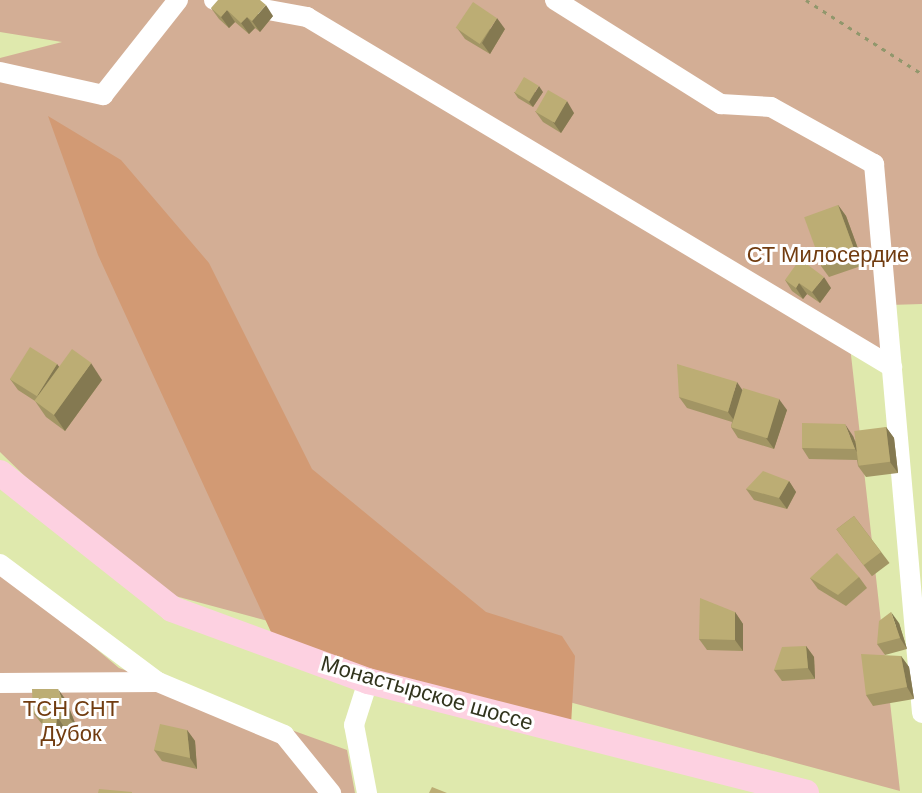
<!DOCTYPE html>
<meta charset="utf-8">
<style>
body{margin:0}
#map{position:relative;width:922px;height:793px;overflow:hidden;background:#dfe9ad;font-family:"DM Sans",sans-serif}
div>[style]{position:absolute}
.green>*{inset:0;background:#d3ae95}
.forest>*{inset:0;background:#d29a74}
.path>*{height:3px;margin-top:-1.5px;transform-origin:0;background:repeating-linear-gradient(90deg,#91976c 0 4px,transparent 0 10px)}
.minor>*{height:20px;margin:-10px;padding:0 10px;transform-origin:10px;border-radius:10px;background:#fff}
.major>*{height:26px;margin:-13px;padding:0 13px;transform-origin:13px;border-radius:13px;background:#fdd1e1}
.wall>*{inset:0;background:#a29564;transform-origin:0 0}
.shaded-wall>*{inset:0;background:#847951}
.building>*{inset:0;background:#bcad74;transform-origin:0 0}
span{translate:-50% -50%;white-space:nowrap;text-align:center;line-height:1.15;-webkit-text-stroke:6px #fff;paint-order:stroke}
.park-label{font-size:22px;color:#713c10}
.street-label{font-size:22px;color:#31341d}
</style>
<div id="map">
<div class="green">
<i style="clip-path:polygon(0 0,922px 0,922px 304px,889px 305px,886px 373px,850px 346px,900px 791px,138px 586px,0 452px,0 58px,62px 42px,0 32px)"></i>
<i style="clip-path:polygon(0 568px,119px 668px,347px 750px,355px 793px,0 793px)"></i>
</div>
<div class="forest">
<i style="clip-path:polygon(48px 116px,121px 160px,209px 263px,312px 469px,486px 612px,562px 636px,575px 656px,571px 725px,276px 643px,98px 255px)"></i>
</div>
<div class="path">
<i style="left:806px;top:0;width:138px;rotate:32.5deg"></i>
</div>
<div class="minor">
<i style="left:214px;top:0;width:95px;rotate:10.4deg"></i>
<i style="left:307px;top:17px;width:682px;rotate:30.89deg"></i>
<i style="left:555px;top:0;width:196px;rotate:32.1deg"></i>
<i style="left:721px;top:104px;width:50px;rotate:3.4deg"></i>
<i style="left:771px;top:107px;width:118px;rotate:29deg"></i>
<i style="left:874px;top:164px;width:551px;rotate:85deg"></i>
<i style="left:0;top:72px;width:106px;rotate:12.6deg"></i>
<i style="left:103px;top:95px;width:121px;rotate:-51.7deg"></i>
<i style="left:0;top:564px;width:197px;rotate:36.8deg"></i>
<i style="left:158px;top:682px;width:137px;rotate:22.8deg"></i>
<i style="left:284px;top:735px;width:75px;rotate:51deg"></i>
<i style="left:0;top:683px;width:158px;rotate:-0.4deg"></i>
<i style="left:367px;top:793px;width:69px;rotate:-100.8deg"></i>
<i style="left:354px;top:725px;width:46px;rotate:-72.3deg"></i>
</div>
<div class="major">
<i style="left:0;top:473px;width:219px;rotate:38.3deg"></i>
<i style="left:172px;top:609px;width:209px;rotate:20.2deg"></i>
<i style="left:368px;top:681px;width:452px;rotate:14.3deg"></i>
</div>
<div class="wall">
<i style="clip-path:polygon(211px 8px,273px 16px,260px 32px,255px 28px,249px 34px,235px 22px,229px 28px,219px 19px)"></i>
<i style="clip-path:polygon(457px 28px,505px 29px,490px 54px,465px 39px)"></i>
<i style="clip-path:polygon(514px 92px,543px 92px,533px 107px,518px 98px)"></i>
<i style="clip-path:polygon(535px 111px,574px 113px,561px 133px,543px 122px)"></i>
<i style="clip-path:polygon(838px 205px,846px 216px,864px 265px,829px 277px,821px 266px)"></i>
<i style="clip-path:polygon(785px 280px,831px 288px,820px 303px,807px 294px,803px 299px,792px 291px)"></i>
<i style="clip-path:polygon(57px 364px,59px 367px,102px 380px,65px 431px,46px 417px,35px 401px,18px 390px,10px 379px)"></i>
<i style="clip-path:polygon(742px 390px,787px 410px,774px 449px,738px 438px,731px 427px,732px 422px,687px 408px,679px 397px)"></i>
<i style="clip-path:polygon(886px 427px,894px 438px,898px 473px,866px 477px,858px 466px,857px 460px,809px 459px,802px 448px,853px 436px,855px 441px)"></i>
<i style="clip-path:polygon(789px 481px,796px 492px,787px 509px,754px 500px,746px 489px)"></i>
<i style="left:854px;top:516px;width:59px;height:22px;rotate:53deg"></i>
<i style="clip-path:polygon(859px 577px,867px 588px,846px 606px,818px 589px,810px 578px)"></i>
<i style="clip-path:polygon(735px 612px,743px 624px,743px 651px,707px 650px,699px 639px)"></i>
<i style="clip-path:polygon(899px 623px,907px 649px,885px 655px,877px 644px)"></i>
<i style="clip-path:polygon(806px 646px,814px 657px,815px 679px,782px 681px,774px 670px)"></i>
<i style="clip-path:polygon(901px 656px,909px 667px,914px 699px,873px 706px,866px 695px)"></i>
<i style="clip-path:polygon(66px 700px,77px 728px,64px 727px,63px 741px,50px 740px,42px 729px,42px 724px,33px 713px)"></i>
<i style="clip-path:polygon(187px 730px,195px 741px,197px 769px,162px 761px,154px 750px)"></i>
</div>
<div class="shaded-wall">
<i style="clip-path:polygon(266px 5px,273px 16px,260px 32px,252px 21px)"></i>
<i style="clip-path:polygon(227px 10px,235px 22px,229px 28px,221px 17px)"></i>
<i style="clip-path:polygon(247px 17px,255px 28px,249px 34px,241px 23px)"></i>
<i style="clip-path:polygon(497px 18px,505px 29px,490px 54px,482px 43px)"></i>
<i style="clip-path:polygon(539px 86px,543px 92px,533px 107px,529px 102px)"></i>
<i style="clip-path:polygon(567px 101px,574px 113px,561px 133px,553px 122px)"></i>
<i style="clip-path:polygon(838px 205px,846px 216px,864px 265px,856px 254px)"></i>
<i style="clip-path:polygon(824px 277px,831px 288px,820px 303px,812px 292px)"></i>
<i style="clip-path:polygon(799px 283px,807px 294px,803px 299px,796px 288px)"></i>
<i style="clip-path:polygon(91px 363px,102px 380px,65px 431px,54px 415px)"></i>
<i style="clip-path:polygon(57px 364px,65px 375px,37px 396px)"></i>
<i style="clip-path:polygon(737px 382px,745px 394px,736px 423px,728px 412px)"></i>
<i style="clip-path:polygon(779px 399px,787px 410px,774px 449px,766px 438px)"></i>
<i style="clip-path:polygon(845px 424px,853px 436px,862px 460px,855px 449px)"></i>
<i style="clip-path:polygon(886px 427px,894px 438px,898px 473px,890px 462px)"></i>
<i style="clip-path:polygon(789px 481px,796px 492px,787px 509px,779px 498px)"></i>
<i style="clip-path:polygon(735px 612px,743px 624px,743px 651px,735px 640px)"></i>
<i style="clip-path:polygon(891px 612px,899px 623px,907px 649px,900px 638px)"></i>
<i style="clip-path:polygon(806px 646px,814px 657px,815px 679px,808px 668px)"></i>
<i style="clip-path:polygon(901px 656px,909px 667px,914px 699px,907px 687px)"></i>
<i style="clip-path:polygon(58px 689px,66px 700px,77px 728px,69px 717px)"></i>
<i style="clip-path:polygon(57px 716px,64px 727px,63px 741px,56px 730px)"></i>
<i style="clip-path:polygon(187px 730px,195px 741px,197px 769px,190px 758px)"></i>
</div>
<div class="building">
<i style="clip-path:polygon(218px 0,260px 0,266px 5px,252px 21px,247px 17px,241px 23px,227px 10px,221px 17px,211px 8px)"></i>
<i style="left:473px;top:2px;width:29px;height:31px;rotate:34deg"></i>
<i style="left:524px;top:77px;width:17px;height:18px;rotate:31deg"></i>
<i style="left:548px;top:90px;width:22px;height:25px;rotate:30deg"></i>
<i style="left:838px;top:205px;width:52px;height:36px;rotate:70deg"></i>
<i style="clip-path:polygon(800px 259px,824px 277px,812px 292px,799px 283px,796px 288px,785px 280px)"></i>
<i style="left:30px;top:347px;width:32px;height:38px;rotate:32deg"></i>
<i style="left:72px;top:349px;width:24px;height:64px;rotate:36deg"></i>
<i style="clip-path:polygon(677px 364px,737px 382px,728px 412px,679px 397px)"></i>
<i style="left:743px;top:388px;width:38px;height:41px;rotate:17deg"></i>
<i style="clip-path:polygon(802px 423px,845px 424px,855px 449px,802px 448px)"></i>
<i style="left:886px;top:427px;width:35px;height:32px;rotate:83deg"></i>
<i style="clip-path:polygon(763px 471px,789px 481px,779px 498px,746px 489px)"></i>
<i style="left:854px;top:516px;width:45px;height:22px;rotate:53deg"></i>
<i style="clip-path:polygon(837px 553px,859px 577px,838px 595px,810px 578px)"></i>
<i style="clip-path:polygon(700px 598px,735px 612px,735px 640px,699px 639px)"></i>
<i style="clip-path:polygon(891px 612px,900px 638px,877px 644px,879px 621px)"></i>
<i style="clip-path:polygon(806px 646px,808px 668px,774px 670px,782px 647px)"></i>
<i style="clip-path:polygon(861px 654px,901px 656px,907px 687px,866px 695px)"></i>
<i style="clip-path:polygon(32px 689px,58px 689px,69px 717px,57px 716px,56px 730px,42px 729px,43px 716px,33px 713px)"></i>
<i style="clip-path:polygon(160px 724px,187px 730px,190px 758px,154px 750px)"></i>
<i style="clip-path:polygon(432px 787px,447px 793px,429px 793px)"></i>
<i style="clip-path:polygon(99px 789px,132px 792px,132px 793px,98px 793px)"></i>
</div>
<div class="park-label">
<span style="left:828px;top:255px">СТ Милосердие</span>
<span style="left:71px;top:721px">ТСН СНТ<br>Дубок</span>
</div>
<div class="street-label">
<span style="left:427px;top:693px;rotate:16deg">Монастырское шоссе</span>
</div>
</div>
